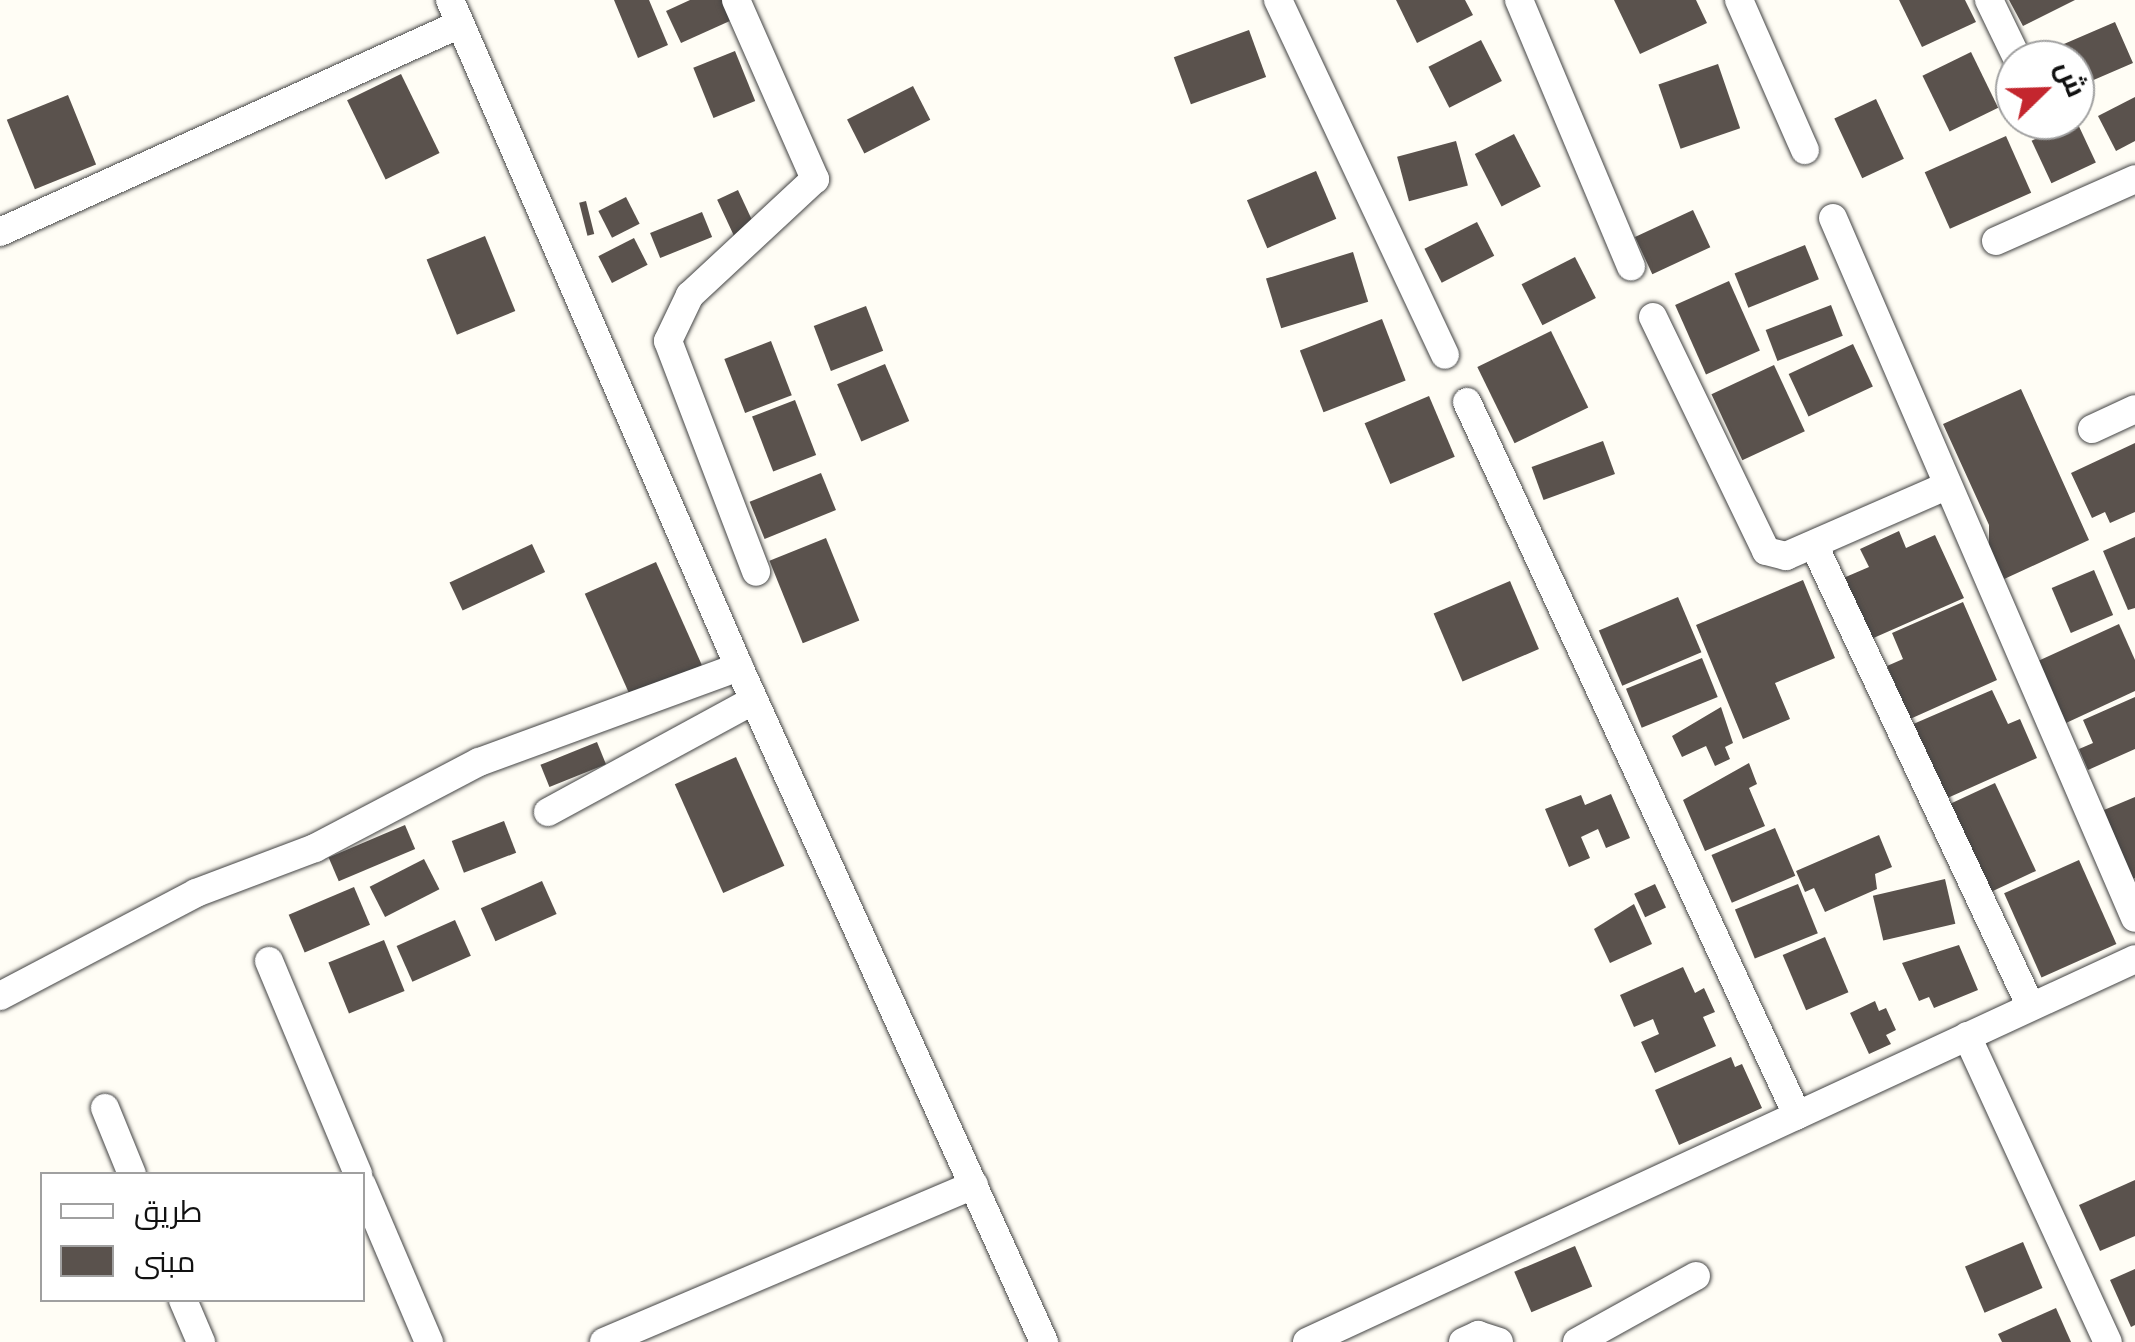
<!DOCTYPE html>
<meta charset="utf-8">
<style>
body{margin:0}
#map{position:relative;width:2135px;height:1342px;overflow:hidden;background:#fffdf5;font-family:Bitter,Cairo,serif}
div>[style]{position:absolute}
.building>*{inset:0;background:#5a524d;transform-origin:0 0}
.roads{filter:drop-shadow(0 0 2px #444) drop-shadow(0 0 2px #444)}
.minor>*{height:28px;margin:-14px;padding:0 14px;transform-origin:14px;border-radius:14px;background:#fff}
span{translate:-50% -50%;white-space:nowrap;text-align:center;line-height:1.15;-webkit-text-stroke:10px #fff;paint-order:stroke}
.legend{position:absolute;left:40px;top:1172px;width:325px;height:130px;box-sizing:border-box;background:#fff;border:2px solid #a0a0a0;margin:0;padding:12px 18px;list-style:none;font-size:30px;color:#111}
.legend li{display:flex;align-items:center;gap:20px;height:50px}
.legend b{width:50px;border:2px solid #a0a0a0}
.north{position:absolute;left:1995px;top:40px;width:100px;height:100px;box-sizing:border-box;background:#fff;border:2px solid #a0a0a0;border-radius:50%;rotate:67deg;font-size:28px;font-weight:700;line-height:40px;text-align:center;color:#111}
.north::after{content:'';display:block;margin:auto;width:35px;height:45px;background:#c4262e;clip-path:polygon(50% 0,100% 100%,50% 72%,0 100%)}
</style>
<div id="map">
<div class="building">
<i style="clip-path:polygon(614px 0,649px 0,668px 45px,638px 58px)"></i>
<i style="clip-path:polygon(690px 0,723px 0,732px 20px,681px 43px,666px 11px)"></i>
<i style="clip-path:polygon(1396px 0,1465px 0,1473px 15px,1417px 43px)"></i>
<i style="clip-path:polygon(1614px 0,1696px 0,1707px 23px,1640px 54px)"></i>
<i style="clip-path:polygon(1899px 0,1965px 0,1976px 22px,1922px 47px)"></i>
<i style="clip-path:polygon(2009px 0,2075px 0,2023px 26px)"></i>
<i style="clip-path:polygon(2115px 22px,2133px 63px,2075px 88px,2075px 60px,2046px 60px,2043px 53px)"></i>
<i style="left:1249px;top:30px;width:50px;height:80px;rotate:70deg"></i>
<i style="left:1481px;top:40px;width:46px;height:59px;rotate:63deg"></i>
<i style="left:735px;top:51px;width:54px;height:45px;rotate:68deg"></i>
<i style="left:1971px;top:52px;width:62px;height:54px;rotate:64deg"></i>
<i style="left:1718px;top:64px;width:68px;height:63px;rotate:71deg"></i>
<i style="left:401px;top:74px;width:88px;height:60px;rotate:64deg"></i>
<i style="left:913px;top:86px;width:38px;height:74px;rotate:63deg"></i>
<i style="left:68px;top:95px;width:75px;height:66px;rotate:68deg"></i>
<i style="clip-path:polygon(2135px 97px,2135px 141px,2116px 151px,2098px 116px)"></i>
<i style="left:1876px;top:99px;width:66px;height:46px;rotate:65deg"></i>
<i style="left:2076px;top:120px;width:47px;height:49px;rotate:65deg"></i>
<i style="left:1514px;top:134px;width:59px;height:44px;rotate:63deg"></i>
<i style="left:2006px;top:136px;width:62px;height:89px;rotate:66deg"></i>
<i style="left:1456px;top:141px;width:46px;height:61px;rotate:75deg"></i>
<i style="left:1316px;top:171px;width:52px;height:75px;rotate:67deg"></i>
<i style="left:738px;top:190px;width:40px;height:23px;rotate:65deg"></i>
<i style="left:626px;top:197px;width:30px;height:31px;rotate:63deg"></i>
<i style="left:586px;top:201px;width:34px;height:7px;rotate:76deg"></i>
<i style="left:1693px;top:210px;width:41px;height:64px;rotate:65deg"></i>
<i style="left:702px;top:212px;width:27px;height:56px;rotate:68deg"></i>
<i style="left:1477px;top:222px;width:38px;height:59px;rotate:63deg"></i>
<i style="left:485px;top:236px;width:81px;height:63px;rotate:68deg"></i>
<i style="left:634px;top:238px;width:30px;height:40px;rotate:63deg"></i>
<i style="left:1805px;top:245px;width:37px;height:76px;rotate:68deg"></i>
<i style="left:1353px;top:252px;width:52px;height:91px;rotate:73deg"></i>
<i style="left:1575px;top:257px;width:46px;height:60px;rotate:63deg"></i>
<i style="left:1729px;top:281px;width:76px;height:59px;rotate:66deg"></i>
<i style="left:1831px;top:305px;width:33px;height:70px;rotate:69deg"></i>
<i style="left:866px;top:306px;width:48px;height:56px;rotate:69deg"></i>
<i style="left:1382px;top:319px;width:66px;height:88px;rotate:69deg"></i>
<i style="left:1551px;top:331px;width:85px;height:82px;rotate:64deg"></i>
<i style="left:771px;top:341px;width:58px;height:50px;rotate:69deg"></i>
<i style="left:1853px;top:344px;width:47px;height:71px;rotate:65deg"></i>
<i style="left:885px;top:364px;width:62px;height:52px;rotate:67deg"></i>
<i style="left:1774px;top:365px;width:73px;height:69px;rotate:65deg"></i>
<i style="clip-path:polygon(2021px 389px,2089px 540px,2002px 580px,1989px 552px,1989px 525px,1943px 424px)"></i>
<i style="left:1429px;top:396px;width:66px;height:70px;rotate:67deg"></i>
<i style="left:795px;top:400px;width:59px;height:46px;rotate:69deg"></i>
<i style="left:1603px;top:441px;width:35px;height:76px;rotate:70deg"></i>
<i style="clip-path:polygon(2135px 443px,2135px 512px,2110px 523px,2105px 512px,2092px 518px,2071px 473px)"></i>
<i style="left:821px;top:473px;width:40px;height:77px;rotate:68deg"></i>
<i style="clip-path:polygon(1899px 531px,1906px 548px,1935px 535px,1964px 598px,1869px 640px,1841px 579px,1869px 567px,1860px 549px)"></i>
<i style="clip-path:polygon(2135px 537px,2135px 608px,2128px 610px,2103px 551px)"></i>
<i style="left:826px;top:538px;width:89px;height:61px;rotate:68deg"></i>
<i style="left:532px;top:544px;width:31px;height:91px;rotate:65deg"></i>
<i style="left:656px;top:562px;width:113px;height:78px;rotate:66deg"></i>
<i style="left:2094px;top:570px;width:49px;height:46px;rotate:67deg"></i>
<i style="clip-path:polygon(1803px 580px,1835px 658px,1775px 683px,1790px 719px,1743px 739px,1696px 625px)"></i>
<i style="left:1510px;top:581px;width:74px;height:83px;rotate:67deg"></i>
<i style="left:1678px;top:597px;width:60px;height:86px;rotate:67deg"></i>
<i style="clip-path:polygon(1963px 602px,1997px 680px,1910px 719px,1887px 666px,1903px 659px,1892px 633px)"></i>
<i style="clip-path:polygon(2119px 624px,2135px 660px,2135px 691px,2066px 723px,2038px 661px)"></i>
<i style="left:1702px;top:658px;width:42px;height:82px;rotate:68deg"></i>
<i style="clip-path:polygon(1992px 690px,2008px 724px,2020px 719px,2037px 758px,1943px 800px,1911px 725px)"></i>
<i style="clip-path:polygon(2135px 697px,2135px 749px,2088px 770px,2079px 749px,2093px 743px,2083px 720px)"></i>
<i style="clip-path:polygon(1721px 707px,1733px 743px,1725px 747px,1730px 759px,1715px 766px,1706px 746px,1682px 757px,1672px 736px)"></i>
<i style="left:597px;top:742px;width:24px;height:61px;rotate:68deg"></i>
<i style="left:736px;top:757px;width:119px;height:67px;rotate:66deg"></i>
<i style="clip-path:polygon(1749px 763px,1757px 784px,1749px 788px,1765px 826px,1705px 851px,1683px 800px)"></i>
<i style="left:1995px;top:783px;width:97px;height:54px;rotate:65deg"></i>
<i style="clip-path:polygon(1611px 794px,1630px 838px,1606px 848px,1598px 829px,1581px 837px,1590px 858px,1569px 867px,1545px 809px,1581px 795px,1585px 805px)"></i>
<i style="clip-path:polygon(2135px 797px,2135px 878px,2132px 879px,2104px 810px)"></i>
<i style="left:504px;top:821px;width:34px;height:56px;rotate:69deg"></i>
<i style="left:405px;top:825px;width:26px;height:83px;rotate:67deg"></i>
<i style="left:1775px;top:828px;width:52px;height:69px;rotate:67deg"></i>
<i style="clip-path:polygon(1879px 835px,1892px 867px,1875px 874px,1877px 889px,1825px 912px,1814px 888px,1805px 892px,1796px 871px)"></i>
<i style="left:424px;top:859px;width:34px;height:61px;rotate:63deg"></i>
<i style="left:2079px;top:860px;width:92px;height:82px;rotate:66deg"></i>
<i style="left:1945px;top:879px;width:46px;height:74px;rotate:77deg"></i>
<i style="left:542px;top:881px;width:36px;height:67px;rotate:66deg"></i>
<i style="left:1655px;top:884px;width:26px;height:23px;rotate:65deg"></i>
<i style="left:1798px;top:884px;width:53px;height:68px;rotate:68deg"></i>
<i style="left:354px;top:887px;width:41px;height:71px;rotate:67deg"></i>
<i style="clip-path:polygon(1634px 904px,1652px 944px,1610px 963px,1594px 929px)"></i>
<i style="left:455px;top:920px;width:39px;height:64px;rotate:66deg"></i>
<i style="left:1825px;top:937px;width:60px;height:46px;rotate:67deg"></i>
<i style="left:384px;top:940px;width:55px;height:60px;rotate:68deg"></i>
<i style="clip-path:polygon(1959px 945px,1978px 990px,1934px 1008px,1929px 997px,1919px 1001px,1902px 963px)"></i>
<i style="clip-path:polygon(1683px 967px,1695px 993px,1704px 988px,1715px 1012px,1703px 1017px,1716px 1046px,1655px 1073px,1641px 1042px,1659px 1034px,1653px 1019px,1634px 1027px,1620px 995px)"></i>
<i style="clip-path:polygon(1875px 1001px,1879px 1011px,1886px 1008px,1896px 1030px,1886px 1035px,1891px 1044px,1869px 1054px,1850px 1013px)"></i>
<i style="clip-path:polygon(1731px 1057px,1735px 1067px,1742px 1064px,1762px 1108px,1679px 1145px,1655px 1090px)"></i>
<i style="clip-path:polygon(2135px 1180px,2135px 1236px,2100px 1251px,2079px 1205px)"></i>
<i style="left:2023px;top:1242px;width:50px;height:63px;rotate:67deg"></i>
<i style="left:1575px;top:1246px;width:44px;height:66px;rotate:67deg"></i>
<i style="clip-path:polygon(2135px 1269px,2135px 1325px,2131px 1327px,2110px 1280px)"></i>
<i style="clip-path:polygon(2056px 1308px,2071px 1342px,2002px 1342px,1998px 1334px)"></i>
</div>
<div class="roads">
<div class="minor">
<i style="left:450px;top:0;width:727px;rotate:66.57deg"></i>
<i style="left:739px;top:667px;width:741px;rotate:65.68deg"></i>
<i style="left:736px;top:0;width:196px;rotate:66.2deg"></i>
<i style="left:815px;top:179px;width:171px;rotate:137.1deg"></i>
<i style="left:690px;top:295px;width:51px;rotate:115.6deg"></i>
<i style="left:668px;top:341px;width:247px;rotate:69.1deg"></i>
<i style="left:1278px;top:0;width:392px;rotate:64.8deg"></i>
<i style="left:1519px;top:0;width:289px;rotate:67.2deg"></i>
<i style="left:1739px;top:0;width:164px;rotate:66.3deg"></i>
<i style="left:1989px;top:0;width:67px;rotate:64.2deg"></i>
<i style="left:1833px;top:218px;width:762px;rotate:66.66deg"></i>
<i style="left:0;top:232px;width:505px;rotate:-24.33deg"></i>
<i style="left:1996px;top:241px;width:152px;rotate:-24deg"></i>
<i style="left:1653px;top:317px;width:260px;rotate:64.2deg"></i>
<i style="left:1766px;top:551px;width:21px;rotate:14deg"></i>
<i style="left:1786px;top:556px;width:172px;rotate:-23.6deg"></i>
<i style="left:1467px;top:402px;width:786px;rotate:65.16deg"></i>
<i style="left:2092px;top:429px;width:47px;rotate:-24.9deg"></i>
<i style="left:1814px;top:545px;width:510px;rotate:64.84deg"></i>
<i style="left:548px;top:812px;width:234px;rotate:-28.5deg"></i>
<i style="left:269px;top:961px;width:231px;rotate:67.3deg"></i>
<i style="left:0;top:996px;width:221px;rotate:-27.7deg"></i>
<i style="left:196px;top:893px;width:127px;rotate:-20.7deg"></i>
<i style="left:315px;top:848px;width:185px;rotate:-27.7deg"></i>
<i style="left:479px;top:762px;width:277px;rotate:-20.1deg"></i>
<i style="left:1967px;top:1036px;width:337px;rotate:65.3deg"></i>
<i style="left:105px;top:1108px;width:71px;rotate:67.8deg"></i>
<i style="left:362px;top:1185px;width:171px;rotate:66.9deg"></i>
<i style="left:183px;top:1300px;width:46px;rotate:66.8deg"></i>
<i style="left:604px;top:1342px;width:402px;rotate:-23deg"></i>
<i style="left:1307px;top:1342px;width:912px;rotate:-24.82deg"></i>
<i style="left:1463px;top:1342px;width:17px;rotate:-25deg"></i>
<i style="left:1478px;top:1335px;width:22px;rotate:18deg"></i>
<i style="left:1577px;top:1342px;width:136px;rotate:-29deg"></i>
</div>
</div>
<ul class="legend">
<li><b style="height:12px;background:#fff"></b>طريق</li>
<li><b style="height:28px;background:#5a524d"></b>مبنى</li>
</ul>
<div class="north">ش</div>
</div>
